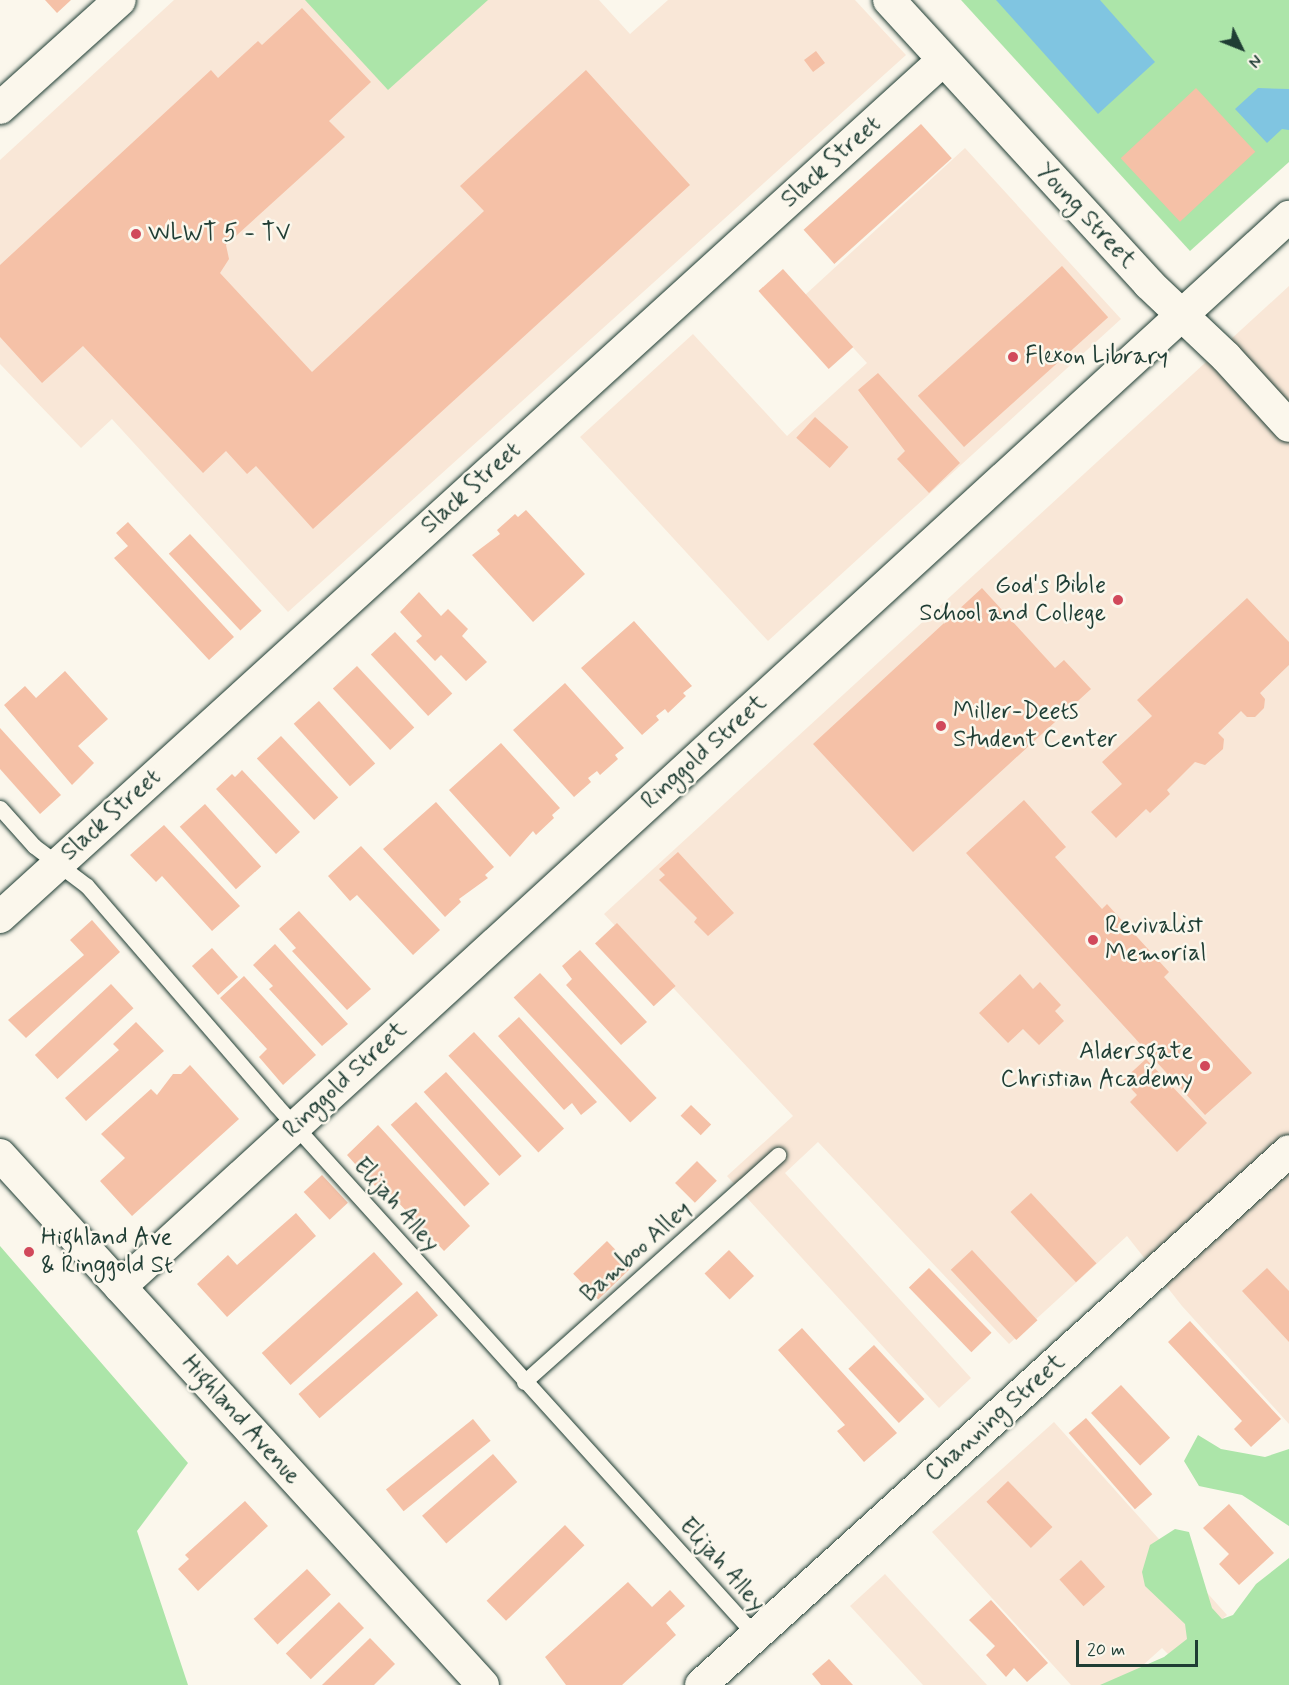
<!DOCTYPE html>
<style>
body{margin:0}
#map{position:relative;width:1289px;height:1685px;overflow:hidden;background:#fbf7ec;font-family:Mynerve,sans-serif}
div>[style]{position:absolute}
.built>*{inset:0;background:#f9e7d7}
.green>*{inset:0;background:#ace5a9}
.water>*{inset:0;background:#80c5e1}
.building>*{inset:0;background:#f5c1a7;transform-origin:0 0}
.roads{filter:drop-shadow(0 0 2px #1f3d34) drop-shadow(0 0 2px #1f3d34)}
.lane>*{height:15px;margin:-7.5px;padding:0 7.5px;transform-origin:7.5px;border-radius:7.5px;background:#fbf7ec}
.street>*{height:32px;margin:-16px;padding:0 16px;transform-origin:16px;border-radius:16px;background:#fbf7ec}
.dots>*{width:16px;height:16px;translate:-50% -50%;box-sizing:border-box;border:3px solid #fbf7ec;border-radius:50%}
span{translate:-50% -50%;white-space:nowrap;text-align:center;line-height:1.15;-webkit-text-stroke:5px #fbf7ec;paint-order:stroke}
.street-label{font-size:24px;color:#1f3d34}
.poi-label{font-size:24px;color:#1f3d34}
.left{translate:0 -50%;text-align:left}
.right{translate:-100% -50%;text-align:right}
.north{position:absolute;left:1211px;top:18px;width:60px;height:60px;-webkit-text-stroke:4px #fbf7ec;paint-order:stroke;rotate:133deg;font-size:16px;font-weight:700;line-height:24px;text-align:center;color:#1f3d34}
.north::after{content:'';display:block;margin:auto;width:21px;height:27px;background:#1f3d34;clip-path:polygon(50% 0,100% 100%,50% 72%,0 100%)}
.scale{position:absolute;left:1076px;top:1640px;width:122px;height:27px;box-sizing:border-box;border:3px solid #1f3d34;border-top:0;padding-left:8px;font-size:18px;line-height:21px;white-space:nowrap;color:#1f3d34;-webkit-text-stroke:4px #fbf7ec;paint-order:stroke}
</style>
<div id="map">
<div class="built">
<i style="clip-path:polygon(174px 0,599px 0,630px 34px,668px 0,855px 0,906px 55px,288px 612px,112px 419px,81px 448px,0 364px,0 160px)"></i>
<i style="clip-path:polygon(965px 148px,1121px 319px,768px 641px,580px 437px,693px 334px,787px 436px,867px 363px,805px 295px)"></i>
<i style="clip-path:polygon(1289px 286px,1289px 1424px,1182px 1306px,1127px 1236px,1009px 1344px,818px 1142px,785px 1173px,971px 1378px,939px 1408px,727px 1176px,793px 1116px,604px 914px)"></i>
<i style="clip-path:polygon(1054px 1422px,1227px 1615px,1175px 1661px,1162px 1648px,1121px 1685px,1071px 1685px,932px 1532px)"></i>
<i style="clip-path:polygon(885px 1574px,987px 1685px,923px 1685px,850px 1606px)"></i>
</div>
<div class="green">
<i style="clip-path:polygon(305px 0,488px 0,388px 90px)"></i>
<i style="clip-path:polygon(961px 0,1289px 0,1289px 162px,1190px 251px)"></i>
<i style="clip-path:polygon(0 1246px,188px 1463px,137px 1531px,188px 1685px,0 1685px)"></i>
<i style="clip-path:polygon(1198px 1435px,1221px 1449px,1265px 1457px,1289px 1449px,1289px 1526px,1242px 1495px,1199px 1486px,1184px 1461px)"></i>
<i style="clip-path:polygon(1175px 1529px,1189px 1532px,1212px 1608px,1222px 1619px,1233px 1615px,1256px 1584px,1289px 1558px,1289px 1685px,1100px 1685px,1164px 1657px,1187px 1639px,1185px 1624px,1145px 1586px,1142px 1572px,1150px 1545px)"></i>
</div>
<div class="water">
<i style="clip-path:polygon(996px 0,1100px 0,1155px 62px,1098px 114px)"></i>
<i style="clip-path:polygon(1258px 88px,1289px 89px,1289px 130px,1282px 129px,1267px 143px,1235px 109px)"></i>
</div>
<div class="building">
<i style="clip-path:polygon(45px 0,71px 0,57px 13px)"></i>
<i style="clip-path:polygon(302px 8px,371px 82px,329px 121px,345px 137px,226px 245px,229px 259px,220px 273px,312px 372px,484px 211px,460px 186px,586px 70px,690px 185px,313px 529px,256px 466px,247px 474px,226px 451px,203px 473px,83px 346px,42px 383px,0 337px,0 265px,211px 70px,218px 78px,258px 41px,262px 45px)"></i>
<i style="left:816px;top:51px;width:15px;height:15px;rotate:53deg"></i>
<i style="left:1196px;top:88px;width:87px;height:103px;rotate:47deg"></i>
<i style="left:921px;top:124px;width:46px;height:158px;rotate:48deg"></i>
<i style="left:1062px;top:266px;width:69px;height:194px;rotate:48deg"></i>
<i style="left:783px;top:269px;width:105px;height:33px;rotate:48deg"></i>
<i style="clip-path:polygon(878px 373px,960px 463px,929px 493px,897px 459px,905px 451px,858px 390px)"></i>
<i style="left:815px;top:417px;width:45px;height:28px;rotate:42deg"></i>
<i style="clip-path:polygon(526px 510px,585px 574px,533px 622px,472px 555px,500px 534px,497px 530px,515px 514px,518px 517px)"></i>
<i style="clip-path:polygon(128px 522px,234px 637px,209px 660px,114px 558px,128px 546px,116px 533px)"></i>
<i style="left:190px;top:534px;width:105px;height:29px;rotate:47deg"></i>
<i style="clip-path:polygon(982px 588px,1055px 668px,1064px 660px,1091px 689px,913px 852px,813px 744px)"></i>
<i style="clip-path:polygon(419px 592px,441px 616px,448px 609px,468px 629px,462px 636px,487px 662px,466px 681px,441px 655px,435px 661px,416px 641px,422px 636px,400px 612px)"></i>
<i style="clip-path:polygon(1247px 598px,1289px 642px,1289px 665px,1260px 693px,1265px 699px,1264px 708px,1255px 717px,1247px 717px,1241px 711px,1218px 733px,1224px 739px,1223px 749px,1205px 765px,1195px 762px,1167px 790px,1170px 794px,1150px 813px,1146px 809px,1116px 838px,1091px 812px,1122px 784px,1102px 762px,1152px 716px,1137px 700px)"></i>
<i style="clip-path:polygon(634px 621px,692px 686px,683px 693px,686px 696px,668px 713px,665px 709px,656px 716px,659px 720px,642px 735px,581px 668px)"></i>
<i style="left:395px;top:632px;width:84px;height:33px;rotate:47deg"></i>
<i style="left:357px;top:666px;width:84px;height:33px;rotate:47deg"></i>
<i style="clip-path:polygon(65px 671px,108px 719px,78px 746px,94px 763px,72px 785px,4px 705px,25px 686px,36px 698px)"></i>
<i style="clip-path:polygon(565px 683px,624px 748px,615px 755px,618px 759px,600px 775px,597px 771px,588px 778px,591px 782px,574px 797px,513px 730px)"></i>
<i style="left:319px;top:701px;width:84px;height:34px;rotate:48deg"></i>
<i style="clip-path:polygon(0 728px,61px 795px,40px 814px,0 769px)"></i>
<i style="left:281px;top:736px;width:84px;height:33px;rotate:47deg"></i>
<i style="clip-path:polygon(501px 743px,560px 808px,552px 815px,554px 818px,536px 835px,533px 831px,510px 857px,449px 790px)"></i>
<i style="clip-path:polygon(242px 770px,300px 832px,276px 854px,216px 789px,232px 774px,235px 777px)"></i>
<i style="clip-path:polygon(1024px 800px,1066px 847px,1055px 857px,1102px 909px,1107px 904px,1169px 972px,1164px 977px,1252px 1073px,1205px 1115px,966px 853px)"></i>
<i style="clip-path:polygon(436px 802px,494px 867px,485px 875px,488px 878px,459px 899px,461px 902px,445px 917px,383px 849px)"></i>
<i style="left:205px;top:804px;width:84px;height:34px;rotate:48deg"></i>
<i style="clip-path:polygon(164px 825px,240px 906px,212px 931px,162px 876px,156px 882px,130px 855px)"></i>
<i style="clip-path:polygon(361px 846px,440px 930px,413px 955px,357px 895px,350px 901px,328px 876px)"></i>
<i style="clip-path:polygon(678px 852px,734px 913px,708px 936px,694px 922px,697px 918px,659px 880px,665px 875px,659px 869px)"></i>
<i style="clip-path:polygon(299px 911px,371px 989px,347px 1010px,292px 951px,296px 948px,279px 929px)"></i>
<i style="clip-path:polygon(92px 920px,120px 952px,26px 1038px,8px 1020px,84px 955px,70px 940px)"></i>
<i style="left:617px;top:923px;width:86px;height:30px;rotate:47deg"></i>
<i style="clip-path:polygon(275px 944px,348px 1024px,322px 1046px,269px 989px,273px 986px,253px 965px)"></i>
<i style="left:212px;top:948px;width:39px;height:27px;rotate:48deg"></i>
<i style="clip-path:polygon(580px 950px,647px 1022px,621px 1045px,566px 985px,572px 979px,562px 966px)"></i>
<i style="left:540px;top:973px;width:171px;height:36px;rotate:47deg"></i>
<i style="clip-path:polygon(1020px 974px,1033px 989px,1040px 982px,1061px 1005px,1055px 1011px,1064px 1021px,1039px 1045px,1023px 1029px,1008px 1043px,979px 1013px)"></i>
<i style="clip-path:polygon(244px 976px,316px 1055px,283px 1085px,259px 1057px,267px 1049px,220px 998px)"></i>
<i style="left:111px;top:984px;width:33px;height:104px;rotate:47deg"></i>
<i style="clip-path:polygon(519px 1017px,597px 1102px,581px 1115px,572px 1103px,564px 1110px,498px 1036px)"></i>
<i style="clip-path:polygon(136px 1022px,164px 1051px,86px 1121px,65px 1098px,119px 1050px,113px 1044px)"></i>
<i style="left:474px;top:1032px;width:132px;height:35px;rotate:47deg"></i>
<i style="clip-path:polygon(1146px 1059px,1207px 1123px,1177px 1152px,1130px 1102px,1137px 1095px,1123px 1080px)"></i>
<i style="clip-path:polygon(190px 1065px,239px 1119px,132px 1216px,100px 1181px,125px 1158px,101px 1134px,151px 1089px,157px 1095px,173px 1074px,181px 1074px)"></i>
<i style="left:446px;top:1072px;width:113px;height:30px;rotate:48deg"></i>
<i style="left:416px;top:1102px;width:110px;height:34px;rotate:48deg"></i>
<i style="left:691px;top:1105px;width:28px;height:15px;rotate:44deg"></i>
<i style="clip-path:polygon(378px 1125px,470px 1226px,444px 1251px,379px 1182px,375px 1186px,347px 1155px)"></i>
<i style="left:697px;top:1161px;width:28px;height:31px;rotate:45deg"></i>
<i style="left:322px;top:1175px;width:38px;height:25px;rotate:47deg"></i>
<i style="left:1031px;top:1193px;width:96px;height:28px;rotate:47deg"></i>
<i style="clip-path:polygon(296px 1213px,316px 1236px,227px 1317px,197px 1284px,228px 1255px,237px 1265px)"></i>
<i style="left:607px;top:1241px;width:36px;height:47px;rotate:46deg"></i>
<i style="left:729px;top:1250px;width:36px;height:34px;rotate:46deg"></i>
<i style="left:972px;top:1250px;width:96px;height:29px;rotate:47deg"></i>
<i style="left:374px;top:1252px;width:43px;height:151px;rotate:48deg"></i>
<i style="left:929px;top:1268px;width:90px;height:28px;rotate:46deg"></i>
<i style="clip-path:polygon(1267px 1268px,1289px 1291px,1289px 1342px,1242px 1291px)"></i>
<i style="left:417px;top:1291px;width:32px;height:157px;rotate:49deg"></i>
<i style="clip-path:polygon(1190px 1321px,1281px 1419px,1251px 1447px,1234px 1429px,1242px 1421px,1168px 1342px)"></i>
<i style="clip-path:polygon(802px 1328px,897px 1433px,864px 1462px,837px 1431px,845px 1425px,778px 1350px)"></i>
<i style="left:874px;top:1345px;width:74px;height:35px;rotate:47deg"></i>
<i style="left:1121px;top:1385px;width:72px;height:41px;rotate:47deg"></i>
<i style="left:1086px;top:1418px;width:101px;height:23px;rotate:49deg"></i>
<i style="left:473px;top:1419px;width:28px;height:112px;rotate:51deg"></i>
<i style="left:493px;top:1454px;width:37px;height:94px;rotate:49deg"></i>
<i style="left:1008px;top:1481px;width:64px;height:30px;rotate:46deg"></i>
<i style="clip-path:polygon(245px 1501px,268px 1526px,198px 1591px,178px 1569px,189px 1559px,185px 1555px)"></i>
<i style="clip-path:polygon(1229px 1504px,1274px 1553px,1239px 1585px,1219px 1564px,1229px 1554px,1203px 1528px)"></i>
<i style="left:565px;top:1525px;width:28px;height:109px;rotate:46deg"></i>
<i style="left:1081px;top:1560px;width:36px;height:29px;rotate:48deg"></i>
<i style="left:307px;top:1569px;width:35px;height:73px;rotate:47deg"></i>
<i style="clip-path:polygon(628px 1582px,652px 1607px,670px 1590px,685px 1606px,666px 1623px,676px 1635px,622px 1685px,566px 1685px,545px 1657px)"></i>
<i style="clip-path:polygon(991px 1600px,1048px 1663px,1027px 1682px,1014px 1668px,1006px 1677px,986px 1655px,995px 1646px,969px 1620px)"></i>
<i style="left:339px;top:1602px;width:36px;height:74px;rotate:46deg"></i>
<i style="clip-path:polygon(370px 1638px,395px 1664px,374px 1685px,322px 1685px)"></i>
<i style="clip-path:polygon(829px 1659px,853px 1685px,821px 1685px,812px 1674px)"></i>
</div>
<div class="roads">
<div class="lane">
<i style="left:0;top:808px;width:51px;rotate:48.2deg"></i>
<i style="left:34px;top:846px;width:66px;rotate:37deg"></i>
<i style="left:87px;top:886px;width:289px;rotate:49.2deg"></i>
<i style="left:276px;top:1105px;width:716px;rotate:47.89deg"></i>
<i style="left:524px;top:1382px;width:341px;rotate:-41.8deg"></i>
</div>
<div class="street">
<i style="left:889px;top:0;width:385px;rotate:47.5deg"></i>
<i style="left:1149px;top:284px;width:106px;rotate:43.5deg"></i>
<i style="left:1226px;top:357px;width:93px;rotate:47.6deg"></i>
<i style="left:0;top:108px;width:161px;rotate:-42deg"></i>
<i style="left:0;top:917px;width:1274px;rotate:-42.26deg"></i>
<i style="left:0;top:1155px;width:717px;rotate:47.66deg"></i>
<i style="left:120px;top:1287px;width:1585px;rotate:-42.47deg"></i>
<i style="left:701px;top:1685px;width:794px;rotate:-42.24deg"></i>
</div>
</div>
<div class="dots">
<i style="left:136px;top:234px;background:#d1495b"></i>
<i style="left:1013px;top:357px;background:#d1495b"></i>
<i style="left:1118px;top:600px;background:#d1495b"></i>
<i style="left:941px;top:726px;background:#d1495b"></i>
<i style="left:1093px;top:940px;background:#d1495b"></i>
<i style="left:1205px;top:1066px;background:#d1495b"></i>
<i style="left:29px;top:1252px;background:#d1495b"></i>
</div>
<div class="street-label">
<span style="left:831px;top:162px;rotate:-42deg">Slack Street</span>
<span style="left:1086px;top:216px;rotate:47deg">Young Street</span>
<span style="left:471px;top:488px;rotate:-42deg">Slack Street</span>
<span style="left:704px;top:752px;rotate:-42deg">Ringgold Street</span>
<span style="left:111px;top:815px;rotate:-42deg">Slack Street</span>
<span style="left:345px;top:1080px;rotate:-43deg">Ringgold Street</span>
<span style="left:396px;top:1205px;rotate:48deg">Elijah Alley</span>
<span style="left:636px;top:1252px;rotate:-42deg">Bamboo Alley</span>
<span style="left:995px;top:1418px;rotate:-42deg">Channing Street</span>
<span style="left:241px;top:1420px;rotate:48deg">Highland Avenue</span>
<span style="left:722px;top:1565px;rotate:48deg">Elijah Alley</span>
</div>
<div class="poi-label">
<span class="left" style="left:148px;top:234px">WLWT 5 - TV</span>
<span class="left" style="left:1025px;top:357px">Flexon Library</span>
<span class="right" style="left:1106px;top:600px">God's Bible<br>School and College</span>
<span class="left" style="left:953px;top:726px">Miller-Deets<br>Student Center</span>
<span class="left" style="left:1105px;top:940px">Revivalist<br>Memorial</span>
<span class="right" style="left:1193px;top:1066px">Aldersgate<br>Christian Academy</span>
<span class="left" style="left:41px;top:1252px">Highland Ave<br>&amp; Ringgold St</span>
</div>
<div class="north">N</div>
<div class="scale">20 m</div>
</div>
